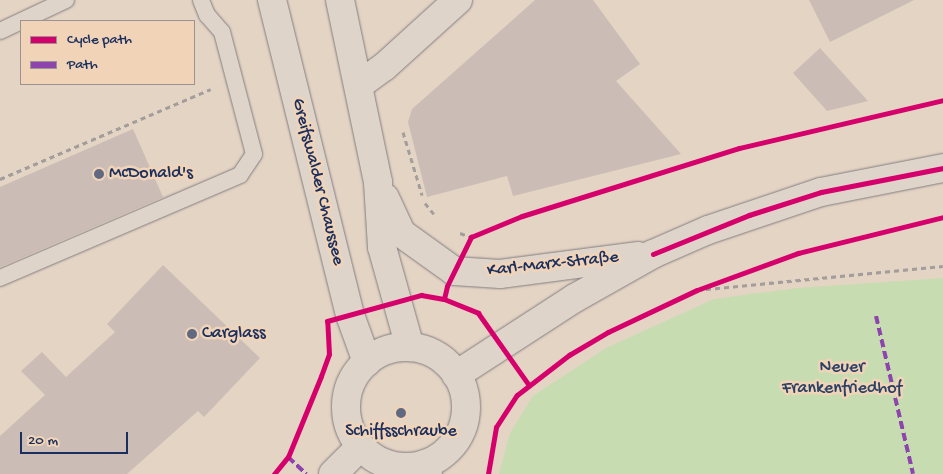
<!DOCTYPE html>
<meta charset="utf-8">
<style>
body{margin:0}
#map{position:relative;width:943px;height:474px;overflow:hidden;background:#e4d4c4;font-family:"Gochi Hand",sans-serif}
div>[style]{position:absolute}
.green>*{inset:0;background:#c8dcb2}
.building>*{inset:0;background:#cbbdb5}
.path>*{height:3px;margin-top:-1.5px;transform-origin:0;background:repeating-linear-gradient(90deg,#a39e9c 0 5px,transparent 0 9px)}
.roads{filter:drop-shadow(0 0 1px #827e80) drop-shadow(0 0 1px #827e80)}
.service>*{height:16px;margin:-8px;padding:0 8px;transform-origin:8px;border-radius:8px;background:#dfd4c9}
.minor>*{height:28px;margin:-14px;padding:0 14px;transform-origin:14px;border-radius:14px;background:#dfd4c9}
.tertiary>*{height:28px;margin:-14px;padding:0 14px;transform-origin:14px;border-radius:14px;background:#dfd4c9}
.secondary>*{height:28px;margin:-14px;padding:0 14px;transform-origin:14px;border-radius:14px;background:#dfd4c9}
.secondary>.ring{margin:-14px;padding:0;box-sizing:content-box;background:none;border:28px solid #dfd4c9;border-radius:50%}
.quiet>*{height:4px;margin-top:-2px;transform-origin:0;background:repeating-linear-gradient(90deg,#8e44ad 0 8px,transparent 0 12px)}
.cycleway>*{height:5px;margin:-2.5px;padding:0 2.5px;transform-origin:2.5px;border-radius:2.5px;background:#d6006c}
.dots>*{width:14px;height:14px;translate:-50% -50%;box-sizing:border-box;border:2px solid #f1d4b7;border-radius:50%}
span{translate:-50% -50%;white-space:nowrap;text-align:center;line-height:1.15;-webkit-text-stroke:5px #f1d4b7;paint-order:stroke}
.poi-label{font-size:18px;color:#1b2f5e}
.left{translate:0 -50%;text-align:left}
.street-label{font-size:18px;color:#1b2f5e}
.park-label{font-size:18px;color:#2a4165}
.legend{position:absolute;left:20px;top:20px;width:175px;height:65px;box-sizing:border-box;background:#f1d4b7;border:1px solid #9b9293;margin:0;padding:6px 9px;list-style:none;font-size:15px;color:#1b2f5e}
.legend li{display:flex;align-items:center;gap:10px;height:25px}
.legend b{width:25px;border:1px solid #9b9293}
.scale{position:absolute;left:20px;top:432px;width:108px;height:22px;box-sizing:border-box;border:2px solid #1b2f5e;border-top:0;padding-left:6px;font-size:15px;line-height:18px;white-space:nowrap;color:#1b2f5e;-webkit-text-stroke:4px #f1d4b7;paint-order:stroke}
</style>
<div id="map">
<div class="green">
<i style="clip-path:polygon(943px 278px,943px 474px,499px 474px,510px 433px,533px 396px,606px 348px,714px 299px,797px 288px)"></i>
</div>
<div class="building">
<i style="clip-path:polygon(535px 0,593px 0,640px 64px,616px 81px,681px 154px,513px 196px,507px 176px,427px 197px,408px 122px,412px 109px)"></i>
<i style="clip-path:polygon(809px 0,914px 0,830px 42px)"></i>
<i style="clip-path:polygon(820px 48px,868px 101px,827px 111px,793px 73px)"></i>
<i style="clip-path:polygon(133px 129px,163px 197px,0 267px,0 187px)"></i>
<i style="clip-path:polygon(163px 265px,260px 358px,204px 417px,198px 411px,127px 474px,0 474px,0 436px,45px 395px,21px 371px,42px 352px,66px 377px,115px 332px,107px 324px)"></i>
</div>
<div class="path">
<i style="left:403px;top:132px;width:66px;rotate:73.2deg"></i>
<i style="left:739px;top:148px;width:210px;rotate:-13.2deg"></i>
<i style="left:0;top:179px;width:229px;rotate:-23.1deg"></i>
<i style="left:425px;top:203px;width:14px;rotate:51deg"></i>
<i style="left:460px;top:233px;width:12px;rotate:20deg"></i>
<i style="left:697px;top:290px;width:247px;rotate:-5.6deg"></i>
</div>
<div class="roads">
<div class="service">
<i style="left:0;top:31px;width:73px;rotate:-25.2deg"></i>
<i style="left:0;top:278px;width:261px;rotate:-23.2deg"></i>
<i style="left:240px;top:175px;width:25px;rotate:-56deg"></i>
<i style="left:254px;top:154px;width:126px;rotate:-104.7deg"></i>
<i style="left:222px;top:32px;width:23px;rotate:-131deg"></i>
<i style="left:207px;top:15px;width:16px;rotate:-112deg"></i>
</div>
<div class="minor">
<i style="left:359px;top:85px;width:31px;rotate:-36deg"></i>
<i style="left:384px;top:67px;width:100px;rotate:-42.2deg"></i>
</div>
<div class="tertiary">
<i style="left:425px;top:464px;width:10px;rotate:73deg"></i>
<i style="left:333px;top:474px;width:38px;rotate:-45deg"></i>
</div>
<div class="secondary">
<i style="left:272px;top:0;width:325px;rotate:76.1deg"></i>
<i style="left:350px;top:315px;width:50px;rotate:70.1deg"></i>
<i style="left:340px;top:0;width:186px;rotate:78.2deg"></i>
<i style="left:378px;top:182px;width:65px;rotate:86.5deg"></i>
<i style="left:382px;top:247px;width:104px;rotate:74.4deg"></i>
<i style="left:385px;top:198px;width:38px;rotate:65deg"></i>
<i style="left:401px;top:233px;width:65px;rotate:35.6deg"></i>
<i style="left:454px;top:271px;width:46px;rotate:3.7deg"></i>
<i style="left:500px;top:274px;width:140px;rotate:-7.4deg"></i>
<i class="ring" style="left:346px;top:347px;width:92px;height:92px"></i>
<i style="left:456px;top:375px;width:142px;rotate:-32.9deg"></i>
<i style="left:575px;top:298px;width:90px;rotate:-29.4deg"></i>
<i style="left:653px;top:254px;width:60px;rotate:-23.6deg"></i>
<i style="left:708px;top:230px;width:119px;rotate:-18.6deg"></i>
<i style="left:821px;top:192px;width:124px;rotate:-11.1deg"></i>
</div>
</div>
<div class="quiet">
<i style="left:876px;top:316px;width:162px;rotate:76.8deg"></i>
<i style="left:288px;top:457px;width:25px;rotate:43deg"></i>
</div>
<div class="cycleway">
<i style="left:653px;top:254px;width:104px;rotate:-22.1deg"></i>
<i style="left:749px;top:215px;width:76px;rotate:-17.7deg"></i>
<i style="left:821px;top:192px;width:124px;rotate:-11.1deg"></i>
<i style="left:444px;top:299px;width:13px;rotate:-77deg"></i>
<i style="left:447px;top:286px;width:55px;rotate:-63.9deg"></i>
<i style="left:471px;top:237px;width:55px;rotate:-22.4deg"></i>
<i style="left:522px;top:216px;width:227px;rotate:-17.4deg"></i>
<i style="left:739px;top:148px;width:210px;rotate:-13.2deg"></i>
<i style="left:274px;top:474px;width:22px;rotate:-51deg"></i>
<i style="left:288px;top:457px;width:87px;rotate:-67.8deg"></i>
<i style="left:321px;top:376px;width:23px;rotate:-70deg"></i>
<i style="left:329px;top:354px;width:33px;rotate:-93deg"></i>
<i style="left:327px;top:321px;width:98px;rotate:-15.5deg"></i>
<i style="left:421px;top:295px;width:23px;rotate:10deg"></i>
<i style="left:444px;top:299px;width:37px;rotate:22deg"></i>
<i style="left:478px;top:313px;width:87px;rotate:54.8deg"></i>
<i style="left:488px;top:474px;width:48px;rotate:-80.3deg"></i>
<i style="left:496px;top:427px;width:38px;rotate:-57deg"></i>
<i style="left:517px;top:395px;width:66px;rotate:-37.6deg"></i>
<i style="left:569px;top:355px;width:45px;rotate:-30.5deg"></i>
<i style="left:608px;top:332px;width:98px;rotate:-25.3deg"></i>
<i style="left:697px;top:290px;width:108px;rotate:-20.1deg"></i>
<i style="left:798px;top:253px;width:149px;rotate:-13.9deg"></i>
</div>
<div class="dots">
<i style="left:99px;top:174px;background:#616982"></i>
<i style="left:192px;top:334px;background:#616982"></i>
<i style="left:401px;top:413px;background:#616982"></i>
</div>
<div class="poi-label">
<span class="left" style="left:109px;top:174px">McDonald's</span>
<span class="left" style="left:202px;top:334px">Carglass</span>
<span style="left:401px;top:432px">Schiffsschraube</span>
</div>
<div class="street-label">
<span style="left:317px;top:182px;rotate:76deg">Greifswalder Chaussee</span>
<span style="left:553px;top:265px;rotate:-6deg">Karl-Marx-Straße</span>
</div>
<div class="park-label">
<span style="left:842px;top:379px">Neuer<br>Frankenfriedhof</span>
</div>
<ul class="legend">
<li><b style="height:6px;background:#d6006c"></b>Cycle path</li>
<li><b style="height:6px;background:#8e44ad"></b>Path</li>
</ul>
<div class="scale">20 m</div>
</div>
